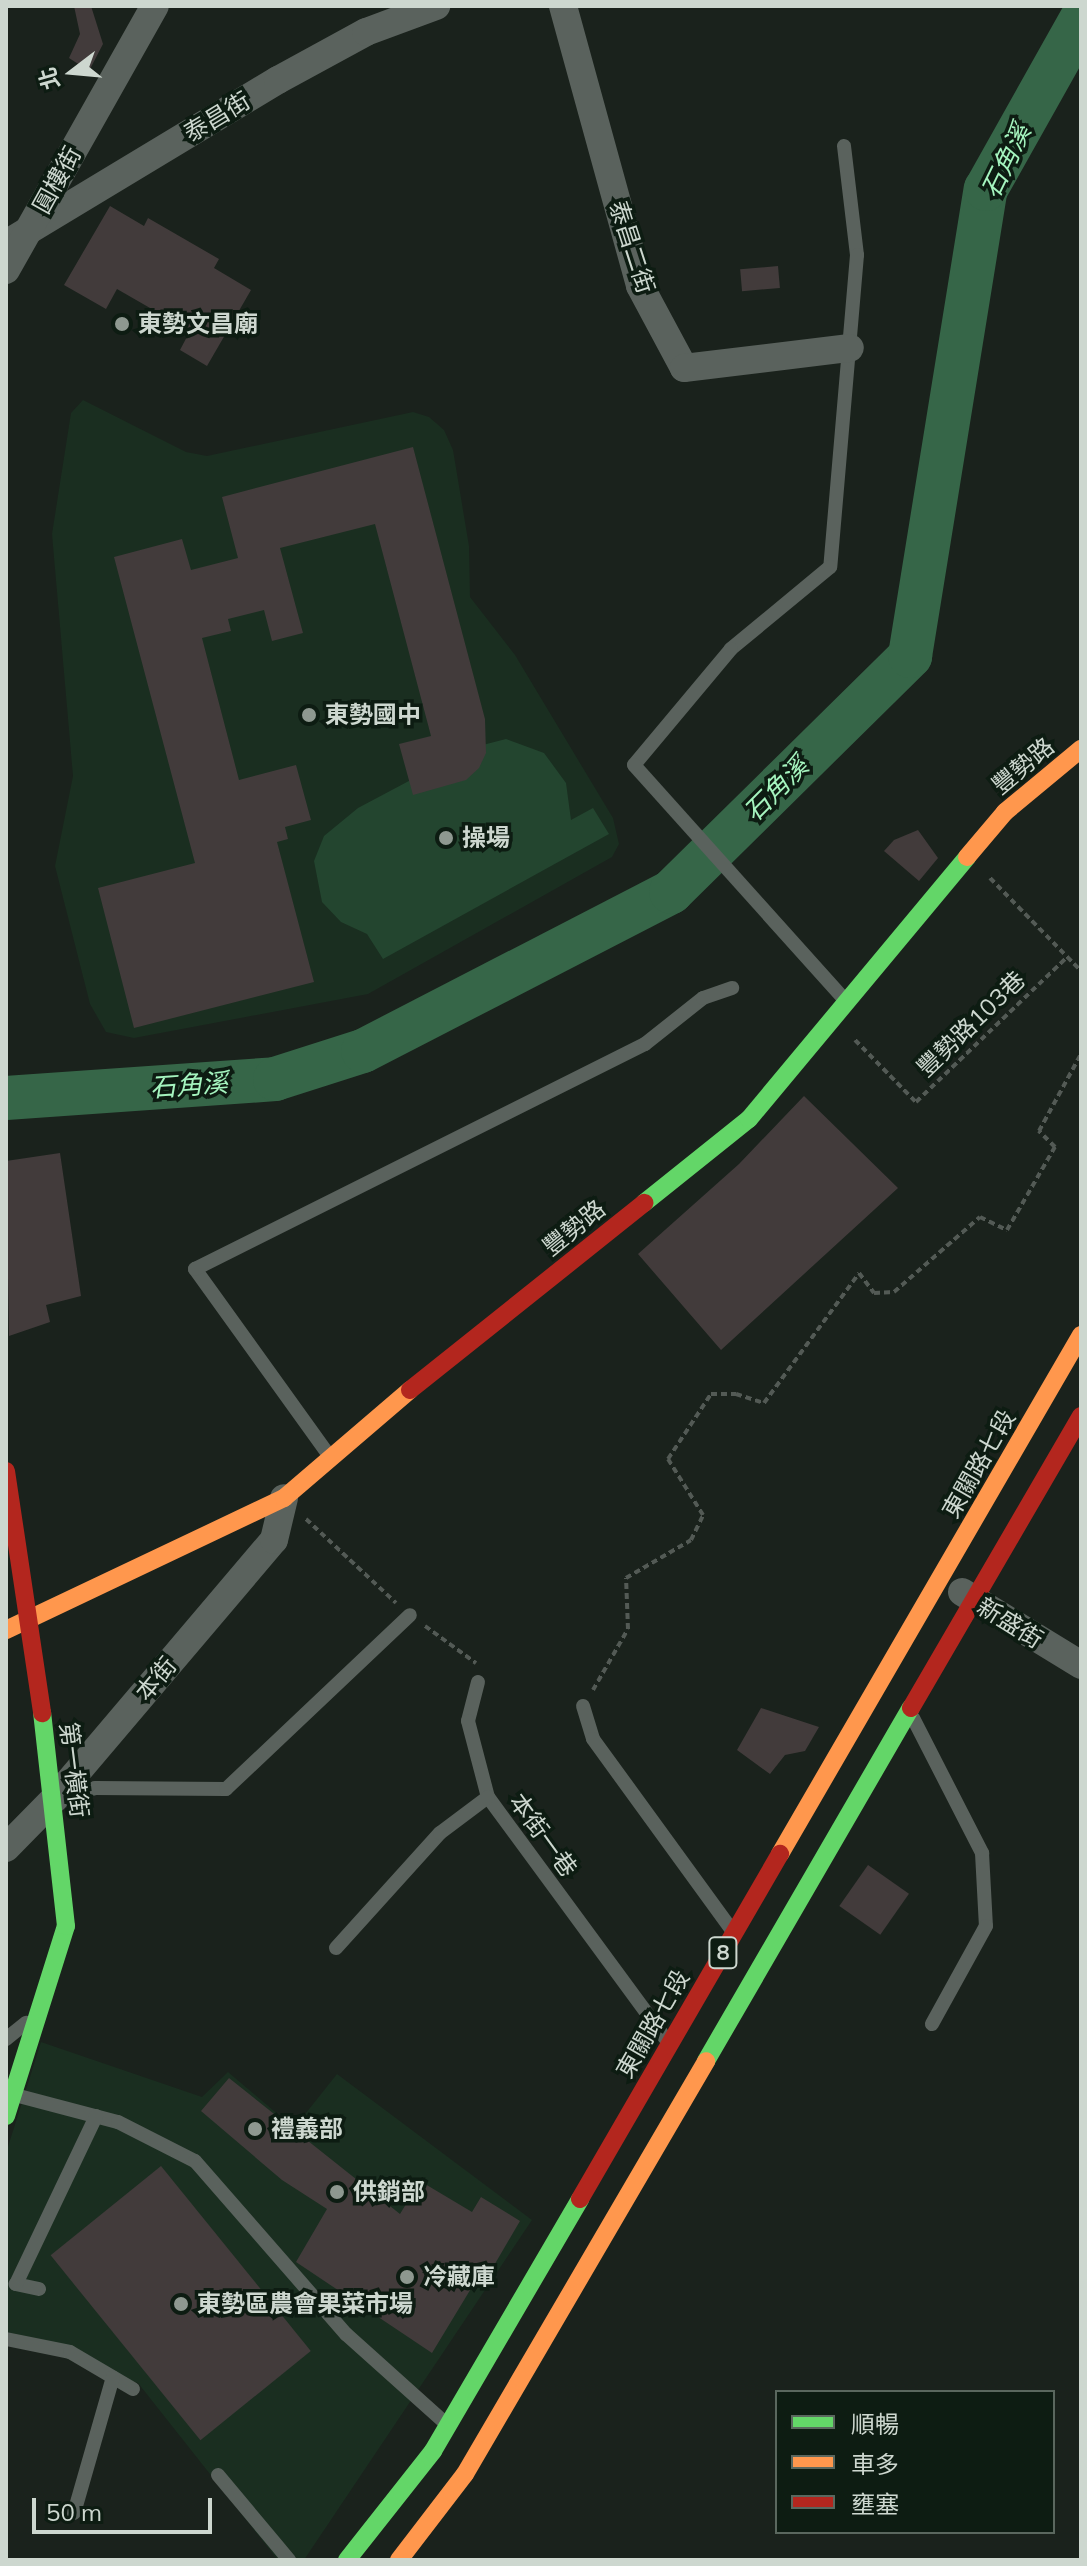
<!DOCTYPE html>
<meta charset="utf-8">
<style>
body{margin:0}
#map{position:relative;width:1087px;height:2566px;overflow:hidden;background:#1a221c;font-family:Mulish,"Noto Sans TC",sans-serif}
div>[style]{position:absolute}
.built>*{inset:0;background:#1a2e20}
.green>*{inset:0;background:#23452f}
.river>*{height:44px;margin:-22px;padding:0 22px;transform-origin:22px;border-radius:22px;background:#366648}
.building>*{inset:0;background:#423b3b;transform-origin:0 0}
.path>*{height:4px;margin-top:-2px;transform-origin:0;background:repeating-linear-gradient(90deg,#535a55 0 6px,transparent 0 10px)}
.lane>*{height:14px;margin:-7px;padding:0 7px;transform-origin:7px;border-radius:7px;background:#5a625d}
.street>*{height:28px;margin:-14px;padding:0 14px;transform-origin:14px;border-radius:14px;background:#5a625d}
.fast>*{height:18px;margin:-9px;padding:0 9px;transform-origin:9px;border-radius:9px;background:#63d668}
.slow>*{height:18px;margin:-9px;padding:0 9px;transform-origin:9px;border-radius:9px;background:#ff974d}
.jam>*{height:18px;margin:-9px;padding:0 9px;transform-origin:9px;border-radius:9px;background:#b3261e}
.dots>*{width:22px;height:22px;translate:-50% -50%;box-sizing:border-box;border:4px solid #0d1c12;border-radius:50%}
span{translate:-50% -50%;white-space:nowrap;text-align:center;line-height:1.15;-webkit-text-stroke:7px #0d1c12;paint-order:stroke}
.shield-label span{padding:2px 6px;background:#0d1c12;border:2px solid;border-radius:6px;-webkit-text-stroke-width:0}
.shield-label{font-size:22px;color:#cdd7cf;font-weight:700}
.street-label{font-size:24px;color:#cdd7cf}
.poi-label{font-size:24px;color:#cdd7cf;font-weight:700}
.left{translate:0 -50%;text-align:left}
.water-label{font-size:26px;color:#a5f5bf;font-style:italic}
.frame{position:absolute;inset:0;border:8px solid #cdd7cf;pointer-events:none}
.legend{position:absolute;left:775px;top:2390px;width:280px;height:144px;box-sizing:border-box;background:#0d1c12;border:2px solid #5a675e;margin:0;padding:10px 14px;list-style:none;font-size:24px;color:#cdd7cf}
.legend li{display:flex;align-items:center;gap:16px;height:40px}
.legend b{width:40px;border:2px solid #5a675e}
.north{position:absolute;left:32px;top:32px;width:80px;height:80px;-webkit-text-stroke:6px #0d1c12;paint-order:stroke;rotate:254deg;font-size:22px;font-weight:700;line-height:32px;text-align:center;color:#cdd7cf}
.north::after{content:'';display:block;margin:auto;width:28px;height:36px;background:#cdd7cf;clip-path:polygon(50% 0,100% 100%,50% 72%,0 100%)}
.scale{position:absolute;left:32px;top:2498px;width:180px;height:36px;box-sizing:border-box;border:4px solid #cdd7cf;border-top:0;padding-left:10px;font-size:24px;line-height:28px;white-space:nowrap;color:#cdd7cf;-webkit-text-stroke:6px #0d1c12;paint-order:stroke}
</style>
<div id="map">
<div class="built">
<i style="clip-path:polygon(83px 400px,186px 452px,207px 456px,413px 412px,429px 417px,444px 430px,453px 450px,469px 546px,470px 597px,515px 655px,613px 818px,619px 844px,612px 857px,368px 994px,134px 1038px,106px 1032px,90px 1004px,55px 866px,73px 776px,52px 534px,71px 413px)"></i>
<i style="clip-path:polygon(41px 2042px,202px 2097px,228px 2072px,294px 2128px,337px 2074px,532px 2220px,304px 2560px,278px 2560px,138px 2383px,6px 2338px,6px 2153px)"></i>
</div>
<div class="green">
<i style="clip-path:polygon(506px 739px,544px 753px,566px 783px,571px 820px,593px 808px,609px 834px,383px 959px,367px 934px,341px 922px,322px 902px,314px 861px,324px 836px,358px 808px,471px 748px)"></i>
</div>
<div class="river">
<i style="left:6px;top:1098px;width:270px;rotate:-4deg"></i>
<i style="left:275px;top:1079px;width:92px;rotate:-17.7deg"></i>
<i style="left:363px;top:1051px;width:347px;rotate:-27.3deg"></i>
<i style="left:671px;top:892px;width:336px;rotate:-44.6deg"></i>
<i style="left:910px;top:656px;width:473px;rotate:-80.8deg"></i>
<i style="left:986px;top:189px;width:194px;rotate:-60.7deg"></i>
</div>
<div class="building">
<i style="clip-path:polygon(74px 6px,91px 6px,103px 44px,89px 71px,69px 58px,80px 34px)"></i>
<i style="clip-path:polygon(110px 206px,144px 226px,148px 218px,219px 259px,214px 268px,251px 290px,207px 366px,180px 350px,190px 331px,117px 289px,106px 309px,64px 285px)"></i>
<i style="left:778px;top:266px;width:22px;height:38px;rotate:85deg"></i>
<i style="clip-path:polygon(413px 447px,485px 719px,486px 753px,479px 768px,466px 780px,413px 795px,399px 744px,431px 736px,375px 524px,280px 548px,303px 633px,272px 641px,264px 610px,228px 619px,231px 631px,202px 638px,239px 780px,296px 765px,311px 820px,285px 827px,288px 839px,277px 842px,314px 982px,134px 1028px,98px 888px,195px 863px,114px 557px,182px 539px,191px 570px,238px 558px,222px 497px)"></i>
<i style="clip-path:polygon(918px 830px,938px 858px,919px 881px,884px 851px,894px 840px)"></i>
<i style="clip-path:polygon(804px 1096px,898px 1188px,721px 1350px,638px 1254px,739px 1164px)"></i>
<i style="clip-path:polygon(60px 1153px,81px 1296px,46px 1305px,50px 1322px,9px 1336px,6px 1161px)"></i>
<i style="clip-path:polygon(761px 1708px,819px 1727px,805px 1751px,785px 1755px,770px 1774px,737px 1750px)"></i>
<i style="left:868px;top:1865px;width:50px;height:50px;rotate:35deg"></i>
<i style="clip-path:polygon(229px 2078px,400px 2214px,420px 2181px,472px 2212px,481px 2197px,520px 2221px,482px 2286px,475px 2282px,432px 2353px,296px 2262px,327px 2209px,282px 2180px,201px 2111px)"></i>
<i style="left:161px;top:2166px;width:238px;height:142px;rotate:51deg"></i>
</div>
<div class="path">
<i style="left:990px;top:878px;width:130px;rotate:45.6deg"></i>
<i style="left:855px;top:1040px;width:87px;rotate:45.5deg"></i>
<i style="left:916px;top:1102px;width:209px;rotate:-43.8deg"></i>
<i style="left:306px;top:1519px;width:123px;rotate:43deg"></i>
<i style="left:425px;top:1626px;width:63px;rotate:36deg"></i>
<i style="left:593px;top:1690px;width:70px;rotate:-60.2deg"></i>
<i style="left:628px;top:1629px;width:51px;rotate:-92.2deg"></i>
<i style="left:626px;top:1578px;width:75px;rotate:-30.3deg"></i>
<i style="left:691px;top:1540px;width:28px;rotate:-64deg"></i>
<i style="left:703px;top:1515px;width:66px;rotate:-122deg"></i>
<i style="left:668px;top:1459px;width:78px;rotate:-56.5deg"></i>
<i style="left:711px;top:1394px;width:25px"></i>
<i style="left:736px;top:1394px;width:29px;rotate:18deg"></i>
<i style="left:764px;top:1403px;width:161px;rotate:-53.8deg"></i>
<i style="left:859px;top:1273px;width:25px;rotate:53deg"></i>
<i style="left:874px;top:1293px;width:20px;rotate:-3deg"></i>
<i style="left:894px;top:1292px;width:114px;rotate:-41.1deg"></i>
<i style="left:980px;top:1217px;width:30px;rotate:26deg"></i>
<i style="left:1007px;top:1230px;width:96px;rotate:-60deg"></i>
<i style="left:1055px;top:1147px;width:23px;rotate:-135deg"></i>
<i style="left:1039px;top:1131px;width:88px;rotate:-61.4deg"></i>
</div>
<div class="lane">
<i style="left:844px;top:146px;width:110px;rotate:83.2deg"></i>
<i style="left:857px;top:255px;width:313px;rotate:94.9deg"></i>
<i style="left:830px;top:567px;width:129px;rotate:140.4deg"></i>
<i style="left:731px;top:649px;width:151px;rotate:129.9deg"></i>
<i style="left:634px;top:765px;width:319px;rotate:48.1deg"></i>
<i style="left:328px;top:1454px;width:228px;rotate:-125.7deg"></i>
<i style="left:195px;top:1269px;width:503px;rotate:-26.57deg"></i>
<i style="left:645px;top:1044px;width:74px;rotate:-38.4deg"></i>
<i style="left:703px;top:998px;width:31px;rotate:-19deg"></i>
<i style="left:478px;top:1682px;width:40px;rotate:104.4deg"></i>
<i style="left:468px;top:1721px;width:79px;rotate:75.3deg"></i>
<i style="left:488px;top:1797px;width:303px;rotate:53.7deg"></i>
<i style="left:583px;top:1706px;width:34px;rotate:73deg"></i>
<i style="left:593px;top:1739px;width:236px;rotate:54deg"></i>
<i style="left:913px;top:1718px;width:152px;rotate:62.9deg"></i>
<i style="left:982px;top:1853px;width:73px;rotate:86.9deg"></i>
<i style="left:986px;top:1926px;width:112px;rotate:118.9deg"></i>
<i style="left:60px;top:1797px;width:36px;rotate:-14deg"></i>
<i style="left:95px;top:1788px;width:131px;rotate:0.4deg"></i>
<i style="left:226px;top:1789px;width:253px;rotate:-43.4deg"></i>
<i style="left:336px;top:1948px;width:155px;rotate:-47.9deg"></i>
<i style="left:440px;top:1833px;width:60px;rotate:-36.9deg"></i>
<i style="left:6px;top:2039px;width:26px;rotate:-39deg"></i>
<i style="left:15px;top:2095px;width:106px;rotate:14.7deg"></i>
<i style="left:118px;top:2122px;width:86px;rotate:26.9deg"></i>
<i style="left:195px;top:2161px;width:230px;rotate:48.9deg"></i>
<i style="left:346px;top:2334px;width:132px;rotate:41.9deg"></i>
<i style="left:39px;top:2289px;width:24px;rotate:-168deg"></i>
<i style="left:16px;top:2284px;width:186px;rotate:-64.5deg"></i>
<i style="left:6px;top:2339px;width:65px;rotate:11.5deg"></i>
<i style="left:70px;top:2352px;width:73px;rotate:30.4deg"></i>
<i style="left:218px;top:2475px;width:111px;rotate:50.1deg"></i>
<i style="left:74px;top:2513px;width:141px;rotate:-74deg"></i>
</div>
<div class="street">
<i style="left:563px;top:6px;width:290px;rotate:74.6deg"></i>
<i style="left:640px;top:286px;width:93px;rotate:61.8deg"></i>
<i style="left:684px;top:368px;width:167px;rotate:-6.9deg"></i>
<i style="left:6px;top:244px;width:318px;rotate:-31.1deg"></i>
<i style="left:278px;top:80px;width:100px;rotate:-28.6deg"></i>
<i style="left:366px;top:32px;width:75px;rotate:-20.4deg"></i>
<i style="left:6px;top:270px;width:303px;rotate:-60.6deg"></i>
<i style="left:962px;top:1592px;width:140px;rotate:31.5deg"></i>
<i style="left:6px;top:1848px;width:70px;rotate:-45.6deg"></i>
<i style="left:55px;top:1798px;width:338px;rotate:-49.7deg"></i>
<i style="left:274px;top:1540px;width:43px;rotate:-76.6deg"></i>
</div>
<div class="fast">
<i style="left:644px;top:1203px;width:134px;rotate:-38.7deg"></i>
<i style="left:749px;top:1119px;width:341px;rotate:-50.2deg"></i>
<i style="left:706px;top:2061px;width:408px;rotate:-59.9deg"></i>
<i style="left:6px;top:2116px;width:199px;rotate:-72.5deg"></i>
<i style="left:66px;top:1926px;width:214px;rotate:-96.4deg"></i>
<i style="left:347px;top:2560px;width:139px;rotate:-51.7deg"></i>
<i style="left:433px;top:2451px;width:292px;rotate:-59.7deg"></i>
</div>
<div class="slow">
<i style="left:967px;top:857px;width:59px;rotate:-49.8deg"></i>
<i style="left:1005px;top:812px;width:99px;rotate:-39.7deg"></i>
<i style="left:6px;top:1630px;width:308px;rotate:-25.4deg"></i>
<i style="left:284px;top:1498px;width:166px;rotate:-40.6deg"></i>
<i style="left:780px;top:1854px;width:600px;rotate:-59.89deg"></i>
<i style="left:399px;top:2560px;width:108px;rotate:-52.5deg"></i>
<i style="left:465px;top:2474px;width:478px;rotate:-59.7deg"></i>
</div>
<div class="jam">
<i style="left:410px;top:1390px;width:300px;rotate:-38.6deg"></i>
<i style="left:6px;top:1471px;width:245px;rotate:81.5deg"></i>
<i style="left:911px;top:1708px;width:338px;rotate:-59.8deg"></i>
<i style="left:580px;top:2199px;width:399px;rotate:-59.9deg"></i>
</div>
<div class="dots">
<i style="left:122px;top:324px;background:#8e9890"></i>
<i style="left:309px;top:715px;background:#8e9890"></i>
<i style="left:446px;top:838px;background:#8e9890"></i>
<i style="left:255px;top:2129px;background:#8e9890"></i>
<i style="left:337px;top:2192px;background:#8e9890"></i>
<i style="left:407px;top:2277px;background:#8e9890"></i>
<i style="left:181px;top:2304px;background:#8e9890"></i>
</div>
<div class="shield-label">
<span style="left:723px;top:1953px">8</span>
</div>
<div class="street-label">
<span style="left:217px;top:117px;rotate:-31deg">泰昌街</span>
<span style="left:57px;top:180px;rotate:-61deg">圓樓街</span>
<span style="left:632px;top:247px;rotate:72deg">泰昌二街</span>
<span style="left:1023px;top:766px;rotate:-40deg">豐勢路</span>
<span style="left:971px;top:1024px;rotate:-44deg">豐勢路103巷</span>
<span style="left:574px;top:1228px;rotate:-39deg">豐勢路</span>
<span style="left:979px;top:1464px;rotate:-60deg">東關路七段</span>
<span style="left:1010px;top:1623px;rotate:32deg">新盛街</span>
<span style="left:156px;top:1679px;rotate:-50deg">本街</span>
<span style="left:74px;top:1770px;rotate:83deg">第一橫街</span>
<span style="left:543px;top:1835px;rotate:54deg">本街一巷</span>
<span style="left:653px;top:2024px;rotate:-60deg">東關路七段</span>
</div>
<div class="poi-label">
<span class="left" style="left:138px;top:324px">東勢文昌廟</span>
<span class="left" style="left:325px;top:715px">東勢國中</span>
<span class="left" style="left:462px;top:838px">操場</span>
<span class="left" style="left:271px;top:2129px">禮義部</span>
<span class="left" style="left:353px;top:2192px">供銷部</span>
<span class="left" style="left:423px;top:2277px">冷藏庫</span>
<span class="left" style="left:197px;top:2304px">東勢區農會果菜市場</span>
</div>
<div class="water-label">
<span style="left:1006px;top:161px;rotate:-64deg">石角溪</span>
<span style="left:776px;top:789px;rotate:-45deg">石角溪</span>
<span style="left:189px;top:1085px;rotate:-4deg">石角溪</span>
</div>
<div class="frame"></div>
<ul class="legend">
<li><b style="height:10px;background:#63d668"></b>順暢</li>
<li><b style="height:10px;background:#ff974d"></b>車多</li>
<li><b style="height:10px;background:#b3261e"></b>壅塞</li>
</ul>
<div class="north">北</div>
<div class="scale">50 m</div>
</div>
